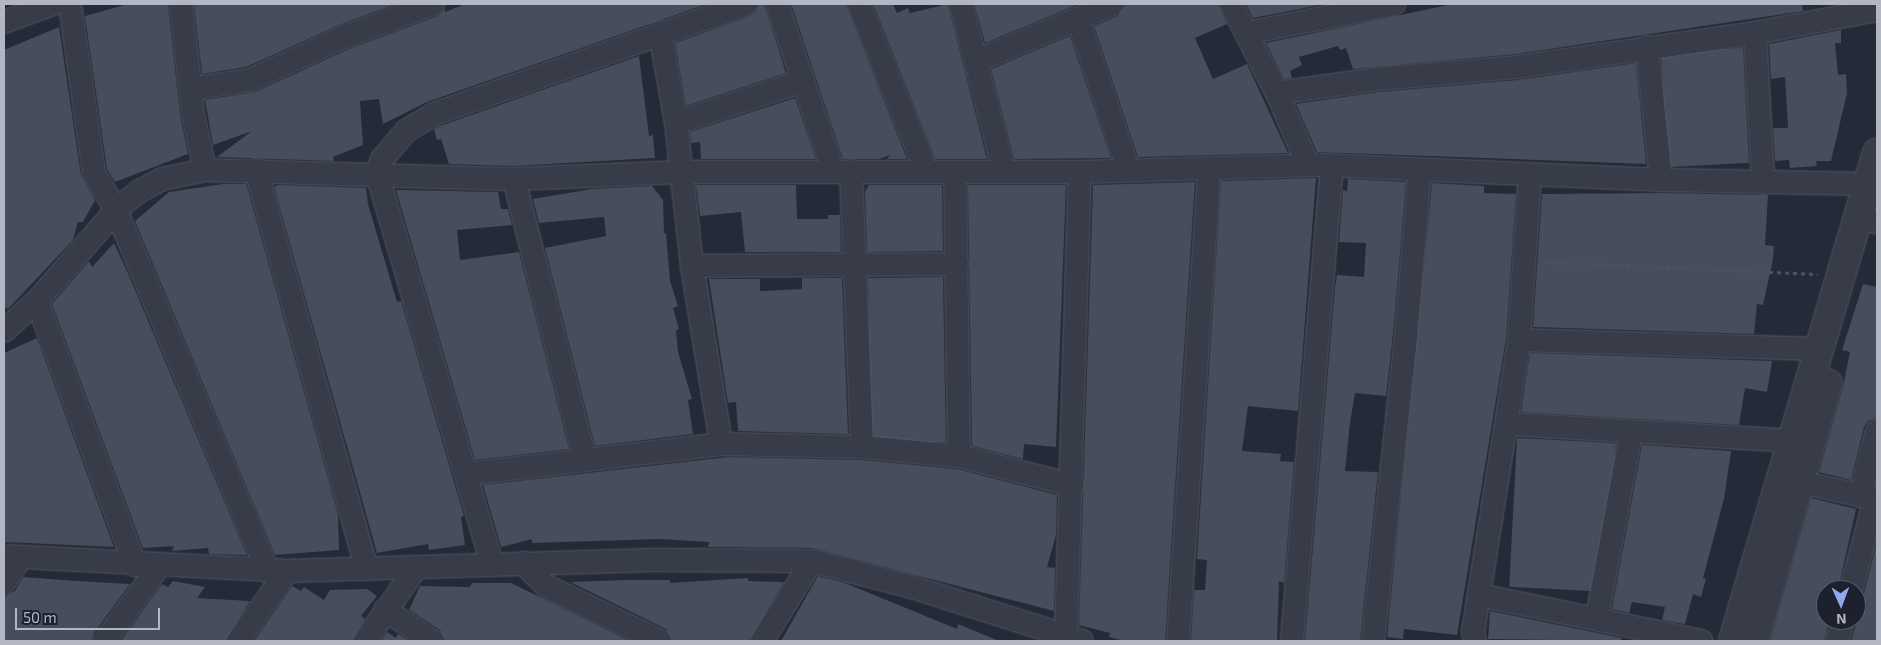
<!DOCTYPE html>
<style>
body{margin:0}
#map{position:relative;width:1881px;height:645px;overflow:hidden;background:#242a37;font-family:"Exo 2",sans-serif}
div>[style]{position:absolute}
.building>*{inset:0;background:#464d5c;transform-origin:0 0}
.path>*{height:3px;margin-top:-1.5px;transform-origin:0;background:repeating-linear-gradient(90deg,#48555a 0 4px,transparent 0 8px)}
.roads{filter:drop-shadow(0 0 1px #535763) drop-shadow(0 0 1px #535763)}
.minor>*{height:22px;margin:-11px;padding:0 11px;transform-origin:11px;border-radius:11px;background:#383c48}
.tertiary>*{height:28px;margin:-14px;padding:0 14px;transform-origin:14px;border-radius:14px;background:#383c48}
span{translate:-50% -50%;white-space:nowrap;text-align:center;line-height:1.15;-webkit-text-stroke:4px #1d212d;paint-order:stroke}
.frame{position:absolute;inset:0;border:5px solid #b3b7c4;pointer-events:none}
.north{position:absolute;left:1816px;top:580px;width:50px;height:50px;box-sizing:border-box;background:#1d212d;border:1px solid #595d69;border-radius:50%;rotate:178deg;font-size:14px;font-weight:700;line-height:20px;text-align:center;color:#b3b7c4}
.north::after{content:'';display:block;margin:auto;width:18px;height:22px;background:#90a8eb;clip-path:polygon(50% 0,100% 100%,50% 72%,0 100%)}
.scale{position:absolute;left:15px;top:608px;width:145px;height:22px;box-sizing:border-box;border:2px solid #b3b7c4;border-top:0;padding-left:6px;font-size:15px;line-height:18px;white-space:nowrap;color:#b3b7c4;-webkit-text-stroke:4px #1d212d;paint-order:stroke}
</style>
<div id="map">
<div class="building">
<i style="clip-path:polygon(128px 4px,168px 4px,180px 115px,188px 154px,115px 182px,107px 169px,85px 16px)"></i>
<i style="clip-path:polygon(194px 4px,396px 4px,339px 25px,246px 67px,202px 74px)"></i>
<i style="clip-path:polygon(465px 4px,707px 4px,427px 102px,383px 124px,379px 99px,360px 101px,363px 145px,333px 157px,334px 161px,217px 157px,252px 131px,213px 145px,205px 100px,255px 92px,349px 49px,438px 16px,445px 9px,445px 12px)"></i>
<i style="clip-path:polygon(759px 4px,764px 4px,786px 73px,686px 106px,675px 43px,750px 16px,756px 12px)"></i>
<i style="clip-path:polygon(791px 4px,846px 4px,907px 159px,887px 159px,890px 155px,879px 159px,843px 159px)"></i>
<i style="clip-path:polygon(873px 4px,893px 4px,897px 13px,908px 8px,910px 13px,948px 4px,987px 159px,935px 159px)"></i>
<i style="clip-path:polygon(974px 4px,1079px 4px,985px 43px)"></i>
<i style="clip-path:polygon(1126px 4px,1218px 4px,1227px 24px,1195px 38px,1213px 79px,1247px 64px,1288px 153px,1138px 157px,1094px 26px,1118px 16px)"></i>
<i style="clip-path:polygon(1246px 4px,1319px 4px,1319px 5px,1253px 18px)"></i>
<i style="clip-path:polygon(1453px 4px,1802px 4px,1803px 11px,1516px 54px,1353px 69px,1346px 48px,1340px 50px,1338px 46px,1299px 57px,1302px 65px,1290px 71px,1292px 78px,1284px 79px,1266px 43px)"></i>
<i style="clip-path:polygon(59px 27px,81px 175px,95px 200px,83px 222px,78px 222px,73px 240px,8px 309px,4px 307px,4px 50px)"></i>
<i style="clip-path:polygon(1841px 30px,1841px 43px,1835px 43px,1838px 75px,1846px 74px,1847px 93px,1831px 161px,1816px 161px,1817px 166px,1790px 168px,1789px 160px,1775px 161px,1773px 128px,1788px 128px,1785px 77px,1771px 79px,1769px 44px)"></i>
<i style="clip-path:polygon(1070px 36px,1111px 158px,1014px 159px,991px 69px)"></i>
<i style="left:1743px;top:48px;width:115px;height:82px;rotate:87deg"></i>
<i style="clip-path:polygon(639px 56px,649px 136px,653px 135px,655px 158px,514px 166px,449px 164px,441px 139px,437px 140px,434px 129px,440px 126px)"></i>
<i style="clip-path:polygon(1636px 63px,1646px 164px,1317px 152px,1296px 104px,1379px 92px,1518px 80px)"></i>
<i style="clip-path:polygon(795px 98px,816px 159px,701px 159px,700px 142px,691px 143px,690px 132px)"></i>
<i style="clip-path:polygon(1316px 178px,1298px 411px,1248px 406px,1242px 451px,1281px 454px,1280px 461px,1294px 462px,1284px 583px,1279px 581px,1277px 641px,1191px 641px,1194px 590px,1205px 590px,1207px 560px,1197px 559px,1221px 181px)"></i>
<i style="clip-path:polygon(1348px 179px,1406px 182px,1393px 334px,1386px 396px,1355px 393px,1350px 423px,1345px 471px,1378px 472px,1360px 641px,1305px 641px,1335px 288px,1337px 275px,1364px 277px,1366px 243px,1339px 242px,1343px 190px,1347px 191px)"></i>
<i style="clip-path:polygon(1195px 182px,1165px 641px,1125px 641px,1109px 637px,1110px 633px,1079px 625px,1093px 185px)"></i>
<i style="clip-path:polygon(1432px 183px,1484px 186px,1484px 193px,1516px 194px,1506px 339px,1457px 635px,1404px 629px,1403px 639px,1387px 637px)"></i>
<i style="clip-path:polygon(223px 184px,246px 184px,248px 190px,338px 514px,339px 550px,275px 555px,135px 221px,169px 192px)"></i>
<i style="clip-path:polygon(278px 185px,366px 188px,368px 204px,397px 302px,401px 301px,464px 516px,461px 517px,465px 545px,429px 550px,428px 544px,377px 553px,274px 187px)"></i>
<i style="clip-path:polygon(696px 185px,796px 185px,797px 219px,828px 219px,828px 215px,840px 215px,841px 252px,745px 252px,741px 212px,700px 216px)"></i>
<i style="clip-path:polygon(869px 185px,942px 185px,943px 251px,867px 252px,865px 191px)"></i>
<i style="clip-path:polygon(968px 185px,1066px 185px,1056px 447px,1024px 444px,1023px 459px,972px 446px)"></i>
<i style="clip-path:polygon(652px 186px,663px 200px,664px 233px,666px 233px,670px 281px,678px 306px,673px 308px,679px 329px,676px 330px,678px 352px,692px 399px,688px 400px,693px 434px,595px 446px,545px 248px,606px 236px,604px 217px,539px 223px,533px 199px,592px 189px)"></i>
<i style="clip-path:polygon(396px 190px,498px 192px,501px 209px,508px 209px,512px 225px,457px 230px,460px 260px,519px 252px,569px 449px,475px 460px)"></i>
<i style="clip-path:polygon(1661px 193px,1768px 195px,1765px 245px,1774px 246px,1773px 259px,1763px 305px,1757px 304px,1754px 334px,1533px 327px,1542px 194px)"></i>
<i style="clip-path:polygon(114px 243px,127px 271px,247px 555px,209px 554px,208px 548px,172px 551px,174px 546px,143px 548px,52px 304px,89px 261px,92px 267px)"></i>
<i style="left:943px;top:277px;width:165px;height:75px;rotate:89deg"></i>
<i style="clip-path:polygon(802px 278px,842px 278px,848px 434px,738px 431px,736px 402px,728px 403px,709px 279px,760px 279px,760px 291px,802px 289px)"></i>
<i style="clip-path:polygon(1863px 284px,1877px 287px,1877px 418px,1868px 421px,1864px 427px,1851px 480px,1819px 472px,1843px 387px,1850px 352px,1842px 350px)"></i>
<i style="clip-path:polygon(37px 338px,114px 547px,4px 542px,4px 353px)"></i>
<i style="clip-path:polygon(1530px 353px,1772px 361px,1767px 392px,1745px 388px,1739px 425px,1521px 412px)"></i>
<i style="left:1517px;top:438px;width:99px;height:149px;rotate:3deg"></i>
<i style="clip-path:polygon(1642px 445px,1731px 451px,1724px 499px,1703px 578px,1706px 579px,1701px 597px,1693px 594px,1685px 624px,1662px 620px,1665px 607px,1632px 602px,1629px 613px,1612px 609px)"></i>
<i style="clip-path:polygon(728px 457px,861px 460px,957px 469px,1057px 495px,1056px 535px,1047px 567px,1055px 568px,1054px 611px,812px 548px,708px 547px,709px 542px,660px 539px,532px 543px,532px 539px,501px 547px,483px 485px)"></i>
<i style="clip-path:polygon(1811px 498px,1856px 509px,1838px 590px,1826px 590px,1826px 620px,1829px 620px,1824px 641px,1770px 641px)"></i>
<i style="clip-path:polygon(1877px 542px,1877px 641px,1851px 641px,1856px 624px,1856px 602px,1864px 593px)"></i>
<i style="clip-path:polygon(818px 576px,845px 583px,957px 629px,958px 624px,999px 641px,781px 641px)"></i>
<i style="clip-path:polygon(23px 577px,76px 581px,130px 584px,94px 633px,92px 641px,4px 641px,4px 597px,15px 591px)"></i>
<i style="clip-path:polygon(748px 578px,748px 581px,784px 582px,749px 641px,673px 641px,666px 629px,570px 582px,626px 580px,670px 580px,670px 583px)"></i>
<i style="clip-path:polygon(173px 581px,205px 587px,197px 598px,250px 601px,225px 641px,121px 641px,162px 584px,168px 587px)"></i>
<i style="clip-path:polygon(472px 583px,511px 583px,630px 641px,446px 641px,440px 630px,409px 610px,420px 586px,470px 587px)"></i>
<i style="clip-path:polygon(292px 586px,301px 591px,304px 587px,324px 600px,330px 590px,367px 589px,377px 596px,361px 616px,365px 619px,352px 641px,254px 641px)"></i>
<i style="clip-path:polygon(1490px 611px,1622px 638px,1621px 641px,1488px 639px)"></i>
<i style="clip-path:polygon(387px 632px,396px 638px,398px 634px,409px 641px,381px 641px)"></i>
</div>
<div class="path">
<i style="left:1545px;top:262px;width:273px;rotate:2.5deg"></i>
</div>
<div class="roads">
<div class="minor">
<i style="left:70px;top:4px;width:171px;rotate:81.9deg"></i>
<i style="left:94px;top:173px;width:43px;rotate:59.3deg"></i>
<i style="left:116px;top:210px;width:392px;rotate:67.2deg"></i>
<i style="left:181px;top:4px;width:111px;rotate:83.8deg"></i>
<i style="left:193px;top:114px;width:57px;rotate:77.9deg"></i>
<i style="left:777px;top:4px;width:177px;rotate:71.3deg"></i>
<i style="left:859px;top:4px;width:180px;rotate:68.1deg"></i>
<i style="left:961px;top:4px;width:172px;rotate:75.6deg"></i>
<i style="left:1231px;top:4px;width:100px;rotate:62.7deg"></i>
<i style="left:1277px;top:93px;width:78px;rotate:66.7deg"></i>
<i style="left:1078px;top:19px;width:160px;rotate:71.5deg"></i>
<i style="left:4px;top:22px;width:52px;rotate:-20.2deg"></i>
<i style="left:660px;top:32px;width:92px;rotate:80deg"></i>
<i style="left:676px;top:123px;width:144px;rotate:83.6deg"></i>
<i style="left:692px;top:266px;width:180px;rotate:80.7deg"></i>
<i style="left:1247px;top:33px;width:150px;rotate:-11.2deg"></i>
<i style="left:1755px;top:33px;width:150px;rotate:86.9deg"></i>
<i style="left:1647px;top:47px;width:134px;rotate:84deg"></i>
<i style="left:976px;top:61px;width:148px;rotate:-22.6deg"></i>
<i style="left:190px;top:89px;width:61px;rotate:-8.5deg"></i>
<i style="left:250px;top:80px;width:103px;rotate:-24.6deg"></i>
<i style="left:344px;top:37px;width:95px;rotate:-20.3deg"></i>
<i style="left:1277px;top:93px;width:102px;rotate:-7.9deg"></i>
<i style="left:1378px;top:79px;width:140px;rotate:-4.9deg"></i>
<i style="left:1517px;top:67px;width:240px;rotate:-8.1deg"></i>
<i style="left:1755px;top:33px;width:124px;rotate:-10.7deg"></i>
<i style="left:676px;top:123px;width:134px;rotate:-18.3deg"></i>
<i style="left:256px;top:170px;width:414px;rotate:74.5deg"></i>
<i style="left:851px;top:171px;width:276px;rotate:87.7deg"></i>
<i style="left:514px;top:179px;width:290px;rotate:75.8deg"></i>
<i style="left:1859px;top:219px;width:18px;rotate:9deg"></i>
<i style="left:692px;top:266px;width:265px;rotate:-0.4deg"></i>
<i style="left:37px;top:301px;width:282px;rotate:69.6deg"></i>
<i style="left:4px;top:331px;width:45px;rotate:-42.3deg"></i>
<i style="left:37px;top:301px;width:121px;rotate:-49deg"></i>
<i style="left:116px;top:210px;width:28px;rotate:-39deg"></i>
<i style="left:138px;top:192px;width:27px;rotate:-28deg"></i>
<i style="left:162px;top:179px;width:44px;rotate:-11.8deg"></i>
<i style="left:205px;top:170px;width:309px;rotate:1.7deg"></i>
<i style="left:514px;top:179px;width:167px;rotate:-2.4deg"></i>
<i style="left:681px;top:172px;width:399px"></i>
<i style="left:1080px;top:172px;width:240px;rotate:-1.7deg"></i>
<i style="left:1320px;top:165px;width:341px;rotate:2.5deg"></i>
<i style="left:1661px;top:180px;width:207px;rotate:1.1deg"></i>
<i style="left:1519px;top:340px;width:300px;rotate:1.7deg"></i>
<i style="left:1508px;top:424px;width:284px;rotate:3.4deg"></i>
<i style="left:959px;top:456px;width:117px;rotate:14.4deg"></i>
<i style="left:467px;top:474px;width:256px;rotate:-6.7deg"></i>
<i style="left:721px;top:444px;width:141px;rotate:1.2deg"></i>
<i style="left:862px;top:447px;width:97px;rotate:5.3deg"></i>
<i style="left:959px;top:456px;width:284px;rotate:-90.8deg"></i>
<i style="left:1800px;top:482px;width:79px;rotate:12.4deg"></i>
<i style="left:1860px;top:496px;width:67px;rotate:-75.3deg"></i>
<i style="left:4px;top:556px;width:283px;rotate:3deg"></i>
<i style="left:287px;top:571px;width:367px;rotate:-1.7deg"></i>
<i style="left:654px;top:560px;width:158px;rotate:0.4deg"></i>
<i style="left:812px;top:561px;width:103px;rotate:14.6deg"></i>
<i style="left:912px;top:587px;width:178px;rotate:17.6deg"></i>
<i style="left:523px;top:563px;width:33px;rotate:45deg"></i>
<i style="left:546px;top:586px;width:127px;rotate:25.8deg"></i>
<i style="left:492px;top:564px;width:408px;rotate:-106.4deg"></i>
<i style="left:377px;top:173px;width:15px;rotate:-70deg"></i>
<i style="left:382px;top:159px;width:37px;rotate:-49deg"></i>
<i style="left:406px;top:131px;width:33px;rotate:-31deg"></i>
<i style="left:434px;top:114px;width:331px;rotate:-19.4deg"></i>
<i style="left:4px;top:583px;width:31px;rotate:-57deg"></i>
<i style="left:1851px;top:590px;width:94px;rotate:-75.2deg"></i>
<i style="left:1479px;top:595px;width:227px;rotate:11.7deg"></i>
<i style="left:385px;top:610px;width:57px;rotate:32.9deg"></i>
<i style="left:1597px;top:618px;width:188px;rotate:-79.6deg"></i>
<i style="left:1066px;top:635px;width:463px;rotate:-88.3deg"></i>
<i style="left:105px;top:641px;width:92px;rotate:-54.2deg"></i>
<i style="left:238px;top:641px;width:85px;rotate:-55deg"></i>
<i style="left:365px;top:641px;width:89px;rotate:-55.1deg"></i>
<i style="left:762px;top:641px;width:94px;rotate:-58deg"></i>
<i style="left:1178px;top:641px;width:473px;rotate:-86.2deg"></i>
<i style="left:1292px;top:641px;width:478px;rotate:-85.2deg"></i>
<i style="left:1373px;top:641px;width:308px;rotate:-83.8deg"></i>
<i style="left:1406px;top:335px;width:166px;rotate:-85.2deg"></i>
<i style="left:1475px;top:641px;width:9px;rotate:-103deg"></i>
<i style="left:1473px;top:632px;width:296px;rotate:-81deg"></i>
<i style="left:1519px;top:340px;width:165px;rotate:-86.2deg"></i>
<i style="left:1837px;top:641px;width:22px;rotate:-74deg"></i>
</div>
<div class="tertiary">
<i style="left:1733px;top:641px;width:509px;rotate:-73.56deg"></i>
<i style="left:1754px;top:641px;width:268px;rotate:-74deg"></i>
</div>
</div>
<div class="frame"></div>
<div class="north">N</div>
<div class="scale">50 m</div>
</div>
